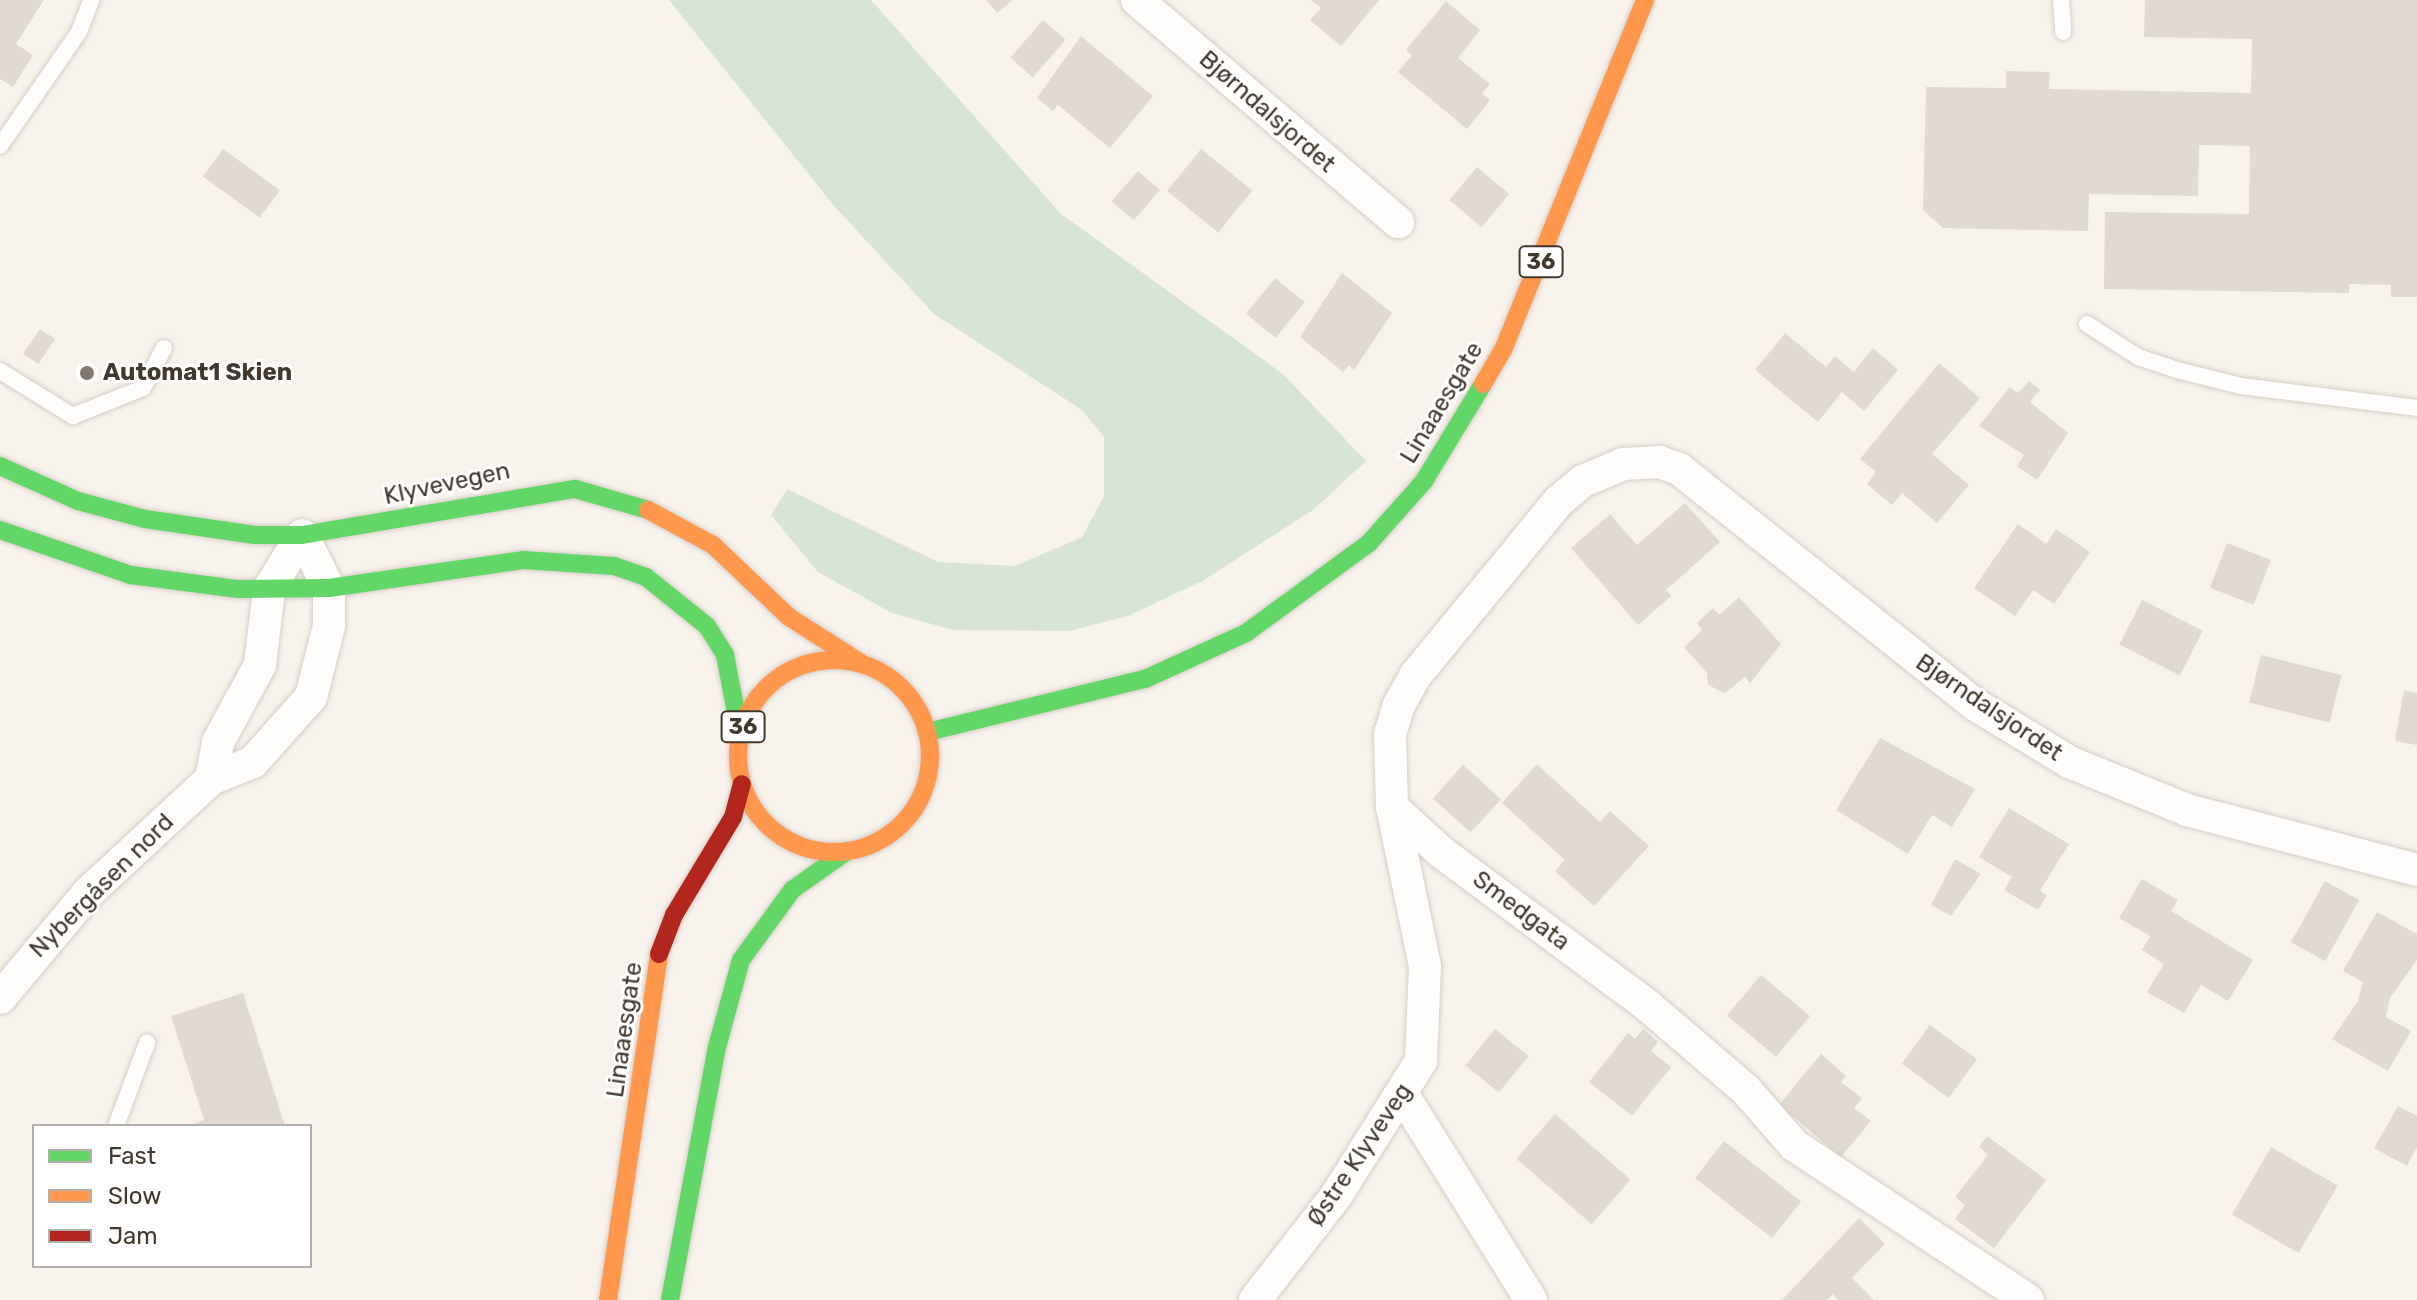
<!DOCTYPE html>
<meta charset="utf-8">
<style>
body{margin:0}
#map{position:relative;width:2417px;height:1300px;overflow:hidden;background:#f7f2ec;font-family:Rubik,sans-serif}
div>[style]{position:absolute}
.green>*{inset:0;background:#d9e4d8}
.building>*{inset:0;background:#e1dad2;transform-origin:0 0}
.roads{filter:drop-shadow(0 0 2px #d6cfc7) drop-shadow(0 0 2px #d6cfc7)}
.lane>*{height:16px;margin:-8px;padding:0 8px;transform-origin:8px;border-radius:8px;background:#fefdfc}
.street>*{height:32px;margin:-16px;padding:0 16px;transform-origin:16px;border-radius:16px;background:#fefdfc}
.fast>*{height:18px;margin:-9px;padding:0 9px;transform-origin:9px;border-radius:9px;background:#63d668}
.slow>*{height:18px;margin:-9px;padding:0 9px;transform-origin:9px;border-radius:9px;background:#ff974d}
.slow>.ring{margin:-9px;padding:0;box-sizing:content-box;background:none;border:18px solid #ff974d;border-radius:50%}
.jam>*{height:18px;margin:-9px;padding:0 9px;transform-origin:9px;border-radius:9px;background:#b3261e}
.dots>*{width:22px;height:22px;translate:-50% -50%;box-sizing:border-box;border:4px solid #fff;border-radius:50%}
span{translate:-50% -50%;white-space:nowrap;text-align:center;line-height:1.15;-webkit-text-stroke:6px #fff;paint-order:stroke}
.shield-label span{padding:2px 6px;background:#fff;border:2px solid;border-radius:6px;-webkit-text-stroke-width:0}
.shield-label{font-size:22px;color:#42382e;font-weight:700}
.street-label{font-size:24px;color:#42382e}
.poi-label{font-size:24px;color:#42382e;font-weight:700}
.left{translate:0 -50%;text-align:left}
.legend{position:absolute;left:32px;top:1124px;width:280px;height:144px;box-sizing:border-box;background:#fff;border:2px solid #b3afab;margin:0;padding:10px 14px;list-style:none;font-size:24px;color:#42382e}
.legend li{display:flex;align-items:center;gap:16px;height:40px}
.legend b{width:40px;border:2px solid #b3afab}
</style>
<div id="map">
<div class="green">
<i style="clip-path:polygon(669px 0,871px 0,1061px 214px,1283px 374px,1366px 461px,1313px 510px,1204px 580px,1128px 616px,1069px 631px,953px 630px,892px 613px,818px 572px,771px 515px,787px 489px,938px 562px,1015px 566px,1082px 537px,1104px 496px,1104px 437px,1082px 410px,934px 314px,835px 207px)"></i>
</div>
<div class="building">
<i style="clip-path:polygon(0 0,44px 0,16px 44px,33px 55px,13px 87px,0 79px)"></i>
<i style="clip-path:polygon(986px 0,1013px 0,997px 13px)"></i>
<i style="clip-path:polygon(1311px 0,1379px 0,1341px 46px,1310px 20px,1321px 8px)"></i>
<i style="clip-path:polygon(2145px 0,2417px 0,2417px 297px,2391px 297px,2391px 285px,2349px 284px,2349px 293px,2104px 289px,2105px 212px,2249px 214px,2250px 146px,2199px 145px,2198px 196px,2089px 194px,2088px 231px,1943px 228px,1923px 210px,1926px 87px,2006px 88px,2006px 71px,2050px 72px,2049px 89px,2251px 93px,2252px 39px,2144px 37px)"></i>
<i style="clip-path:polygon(1446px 1px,1480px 30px,1458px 58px,1490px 84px,1482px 94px,1490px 100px,1467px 129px,1398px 72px,1412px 55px,1406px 50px)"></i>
<i style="left:1043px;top:20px;width:30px;height:50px;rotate:41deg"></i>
<i style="clip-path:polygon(1081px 36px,1153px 96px,1110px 148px,1058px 105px,1053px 111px,1037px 98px)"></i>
<i style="left:223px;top:149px;width:70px;height:34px;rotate:36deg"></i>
<i style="left:1201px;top:149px;width:66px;height:54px;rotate:39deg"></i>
<i style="left:1477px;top:167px;width:42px;height:43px;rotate:40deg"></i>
<i style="left:1138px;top:171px;width:29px;height:40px;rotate:41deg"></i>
<i style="clip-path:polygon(1342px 273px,1392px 313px,1354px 370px,1349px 365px,1343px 372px,1300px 337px)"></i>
<i style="left:1275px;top:278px;width:38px;height:46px;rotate:39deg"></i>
<i style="left:40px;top:329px;width:18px;height:30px;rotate:34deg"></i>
<i style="clip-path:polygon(1785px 333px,1826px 367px,1835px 356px,1854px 372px,1873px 348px,1898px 370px,1864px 411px,1842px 392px,1818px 422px,1755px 370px)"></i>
<i style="clip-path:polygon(1939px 363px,1980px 398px,1932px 454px,1969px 485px,1937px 523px,1902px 493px,1892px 505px,1867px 484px,1876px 472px,1860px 459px)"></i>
<i style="clip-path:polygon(2029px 381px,2040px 390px,2030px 402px,2068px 433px,2037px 480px,2017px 466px,2024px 455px,1979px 426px,2010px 387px,2018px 393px)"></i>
<i style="clip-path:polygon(1685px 503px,1720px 542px,1666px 590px,1671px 596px,1638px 625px,1571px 548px,1610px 514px,1637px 545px)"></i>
<i style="clip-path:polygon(2018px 524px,2046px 544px,2056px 529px,2090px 552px,2054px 604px,2033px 590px,2015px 616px,1974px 588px)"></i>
<i style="left:2227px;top:543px;width:47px;height:48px;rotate:21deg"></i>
<i style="clip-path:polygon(1739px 597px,1781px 644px,1750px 683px,1745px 677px,1725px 693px,1708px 685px,1707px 673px,1684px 647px,1702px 630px,1697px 623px,1713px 608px,1719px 615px)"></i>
<i style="left:2142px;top:600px;width:68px;height:50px;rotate:27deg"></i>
<i style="left:2261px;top:655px;width:83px;height:49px;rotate:14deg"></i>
<i style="clip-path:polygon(2404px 690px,2417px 693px,2417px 745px,2395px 741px)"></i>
<i style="clip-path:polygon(1880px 738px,1975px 789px,1952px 827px,1932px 815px,1908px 854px,1836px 810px)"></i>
<i style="clip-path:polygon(1537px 764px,1600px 822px,1610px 811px,1649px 846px,1594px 906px,1555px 871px,1565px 860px,1502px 803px)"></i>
<i style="left:1463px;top:765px;width:51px;height:45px;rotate:42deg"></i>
<i style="clip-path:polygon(2009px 808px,2069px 844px,2040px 891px,2047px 895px,2038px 910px,2004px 890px,2012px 877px,1979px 857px)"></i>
<i style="clip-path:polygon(1955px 859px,1981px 874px,1951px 916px,1931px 905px)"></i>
<i style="clip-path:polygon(2142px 879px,2178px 900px,2171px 911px,2253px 960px,2228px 1001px,2201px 985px,2184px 1013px,2147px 992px,2164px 964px,2142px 950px,2150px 936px,2119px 918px)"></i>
<i style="left:2325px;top:881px;width:39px;height:70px;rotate:29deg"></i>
<i style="clip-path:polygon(2377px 912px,2417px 934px,2417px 960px,2390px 998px,2386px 1017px,2411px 1031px,2388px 1071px,2332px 1039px,2358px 1001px,2363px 982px,2343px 971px)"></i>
<i style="left:1761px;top:975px;width:64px;height:53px;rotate:40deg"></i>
<i style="clip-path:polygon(243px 993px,285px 1126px,187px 1126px,204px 1120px,171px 1016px)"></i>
<i style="left:1930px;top:1025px;width:58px;height:48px;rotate:36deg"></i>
<i style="left:1495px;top:1029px;width:43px;height:47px;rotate:39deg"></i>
<i style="clip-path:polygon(1643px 1029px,1658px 1042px,1651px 1051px,1671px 1067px,1632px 1116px,1589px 1082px,1628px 1033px,1635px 1039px)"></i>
<i style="clip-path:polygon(1821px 1054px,1846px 1076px,1841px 1082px,1862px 1098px,1854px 1108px,1871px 1121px,1841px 1157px,1779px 1105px)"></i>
<i style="clip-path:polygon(2398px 1106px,2417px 1116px,2417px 1147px,2407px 1166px,2374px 1148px)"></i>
<i style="left:1555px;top:1114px;width:100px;height:59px;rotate:41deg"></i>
<i style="clip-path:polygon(1987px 1136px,2046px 1180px,1994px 1248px,1955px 1219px,1965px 1205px,1955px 1197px,1988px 1155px,1979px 1147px)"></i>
<i style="left:1724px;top:1141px;width:98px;height:47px;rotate:38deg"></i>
<i style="left:2271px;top:1147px;width:77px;height:78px;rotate:30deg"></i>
<i style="clip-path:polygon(1859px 1218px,1885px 1244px,1852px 1278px,1874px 1300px,1839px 1300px,1833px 1294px,1827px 1300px,1782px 1300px)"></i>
</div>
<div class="roads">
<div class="lane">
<i style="left:2061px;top:0;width:32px;rotate:86deg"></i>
<i style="left:0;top:146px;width:139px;rotate:-55.3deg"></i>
<i style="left:79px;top:32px;width:34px;rotate:-69deg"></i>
<i style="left:2087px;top:324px;width:61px;rotate:32.9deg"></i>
<i style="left:2138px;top:357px;width:41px;rotate:18.4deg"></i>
<i style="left:2177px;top:370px;width:66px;rotate:14deg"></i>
<i style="left:2241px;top:386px;width:177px;rotate:7.1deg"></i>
<i style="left:0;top:371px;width:86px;rotate:31.7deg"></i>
<i style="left:73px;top:416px;width:75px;rotate:-21.8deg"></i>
<i style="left:143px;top:388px;width:45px;rotate:-62.3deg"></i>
<i style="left:116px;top:1126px;width:89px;rotate:-69.5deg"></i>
</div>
<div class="street">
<i style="left:1137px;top:0;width:343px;rotate:40.4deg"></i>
<i style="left:211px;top:779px;width:38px;rotate:-79deg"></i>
<i style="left:218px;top:742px;width:88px;rotate:-61.4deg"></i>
<i style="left:260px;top:665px;width:77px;rotate:-83.2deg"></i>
<i style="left:269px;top:589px;width:63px;rotate:-58.6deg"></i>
<i style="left:0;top:998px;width:138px;rotate:-50deg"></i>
<i style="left:89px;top:892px;width:166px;rotate:-42.8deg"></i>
<i style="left:211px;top:779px;width:45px;rotate:-22deg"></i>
<i style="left:253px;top:762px;width:87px;rotate:-48.3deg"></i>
<i style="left:311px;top:697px;width:73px;rotate:-75.8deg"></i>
<i style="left:329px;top:626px;width:38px;rotate:-90deg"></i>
<i style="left:329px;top:588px;width:59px;rotate:-117deg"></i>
<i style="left:1403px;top:1095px;width:242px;rotate:58deg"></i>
<i style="left:1255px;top:1300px;width:132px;rotate:-52.1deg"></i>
<i style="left:1336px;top:1196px;width:160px;rotate:-57.8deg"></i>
<i style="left:1421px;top:1061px;width:95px;rotate:-87.6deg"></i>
<i style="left:1425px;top:966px;width:162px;rotate:-101.7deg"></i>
<i style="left:2028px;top:1300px;width:281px;rotate:-146.5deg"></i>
<i style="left:1794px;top:1145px;width:73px;rotate:-131.1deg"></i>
<i style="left:1746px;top:1090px;width:130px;rotate:-139.4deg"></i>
<i style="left:1647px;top:1005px;width:258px;rotate:-143.4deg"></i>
<i style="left:1440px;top:851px;width:65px;rotate:-137.5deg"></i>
<i style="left:1392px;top:807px;width:73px;rotate:-91.6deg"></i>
<i style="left:1390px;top:734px;width:30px;rotate:-73deg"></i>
<i style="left:1399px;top:705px;width:33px;rotate:-61deg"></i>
<i style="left:1415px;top:676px;width:227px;rotate:-50.6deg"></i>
<i style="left:1559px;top:501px;width:31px;rotate:-40deg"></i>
<i style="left:1583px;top:481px;width:43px;rotate:-23deg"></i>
<i style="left:1623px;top:464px;width:36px;rotate:-3deg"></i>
<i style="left:1659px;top:462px;width:21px;rotate:19deg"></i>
<i style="left:1679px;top:469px;width:379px;rotate:38.5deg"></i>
<i style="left:1976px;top:705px;width:109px;rotate:31.5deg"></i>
<i style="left:2069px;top:762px;width:127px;rotate:22.1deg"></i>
<i style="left:2187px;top:810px;width:238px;rotate:14.6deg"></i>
</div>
<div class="fast">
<i style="left:0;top:466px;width:85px;rotate:24.2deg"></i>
<i style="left:78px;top:501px;width:69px;rotate:15deg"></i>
<i style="left:145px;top:519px;width:111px;rotate:8.3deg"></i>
<i style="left:255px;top:535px;width:47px"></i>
<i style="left:302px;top:535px;width:277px;rotate:-9.6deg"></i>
<i style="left:575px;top:489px;width:76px;rotate:16deg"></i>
<i style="left:0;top:530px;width:139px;rotate:19deg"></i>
<i style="left:131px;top:575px;width:108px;rotate:7.5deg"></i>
<i style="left:238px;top:589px;width:91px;rotate:-0.6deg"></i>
<i style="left:329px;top:588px;width:196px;rotate:-8.2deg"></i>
<i style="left:523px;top:560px;width:91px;rotate:3.8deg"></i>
<i style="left:614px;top:566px;width:34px;rotate:19deg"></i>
<i style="left:646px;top:577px;width:78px;rotate:38.8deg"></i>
<i style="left:707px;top:626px;width:34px;rotate:58deg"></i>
<i style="left:725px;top:655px;width:79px;rotate:79.1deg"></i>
<i style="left:927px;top:732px;width:224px;rotate:-13.7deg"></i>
<i style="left:1145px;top:679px;width:111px;rotate:-24.5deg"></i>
<i style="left:1246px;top:633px;width:152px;rotate:-36.2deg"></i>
<i style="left:1369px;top:543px;width:83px;rotate:-48.4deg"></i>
<i style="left:1424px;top:481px;width:114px;rotate:-58.7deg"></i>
<i style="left:670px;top:1300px;width:257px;rotate:-79.5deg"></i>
<i style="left:717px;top:1047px;width:90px;rotate:-74.6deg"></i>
<i style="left:741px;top:960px;width:87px;rotate:-53.9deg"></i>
<i style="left:792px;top:890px;width:67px;rotate:-35.3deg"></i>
</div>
<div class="slow">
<i style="left:1483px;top:384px;width:39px;rotate:-60deg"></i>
<i style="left:1503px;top:350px;width:378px;rotate:-67.9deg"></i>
<i style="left:648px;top:510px;width:74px;rotate:28.3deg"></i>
<i style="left:713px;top:545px;width:105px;rotate:43.5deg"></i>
<i style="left:789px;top:617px;width:85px;rotate:32.6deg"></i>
<i class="ring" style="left:738px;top:660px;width:174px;height:174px"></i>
<i style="left:608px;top:1300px;width:350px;rotate:-81.6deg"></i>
</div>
<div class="jam">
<i style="left:659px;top:954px;width:42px;rotate:-69deg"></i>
<i style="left:674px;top:915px;width:114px;rotate:-59deg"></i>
<i style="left:733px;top:817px;width:34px;rotate:-75deg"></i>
</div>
</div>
<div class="dots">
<i style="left:87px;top:373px;background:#817970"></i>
</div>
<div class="shield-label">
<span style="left:1541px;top:262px">36</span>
<span style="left:743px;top:727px">36</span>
</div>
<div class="street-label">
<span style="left:1267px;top:112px;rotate:41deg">Bjørndalsjordet</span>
<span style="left:1442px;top:403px;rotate:-59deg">Linaaesgate</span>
<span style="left:447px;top:484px;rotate:-12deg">Klyvevegen</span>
<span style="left:1989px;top:708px;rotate:34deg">Bjørndalsjordet</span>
<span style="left:102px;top:886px;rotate:-45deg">Nybergåsen nord</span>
<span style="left:1521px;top:911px;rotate:37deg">Smedgata</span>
<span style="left:625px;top:1030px;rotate:-82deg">Linaaesgate</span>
<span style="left:1360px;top:1155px;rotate:-56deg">Østre Klyveveg</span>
</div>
<div class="poi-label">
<span class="left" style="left:103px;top:373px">Automat1 Skien</span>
</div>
<ul class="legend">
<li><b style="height:10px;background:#63d668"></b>Fast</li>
<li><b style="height:10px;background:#ff974d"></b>Slow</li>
<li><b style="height:10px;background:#b3261e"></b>Jam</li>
</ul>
</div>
